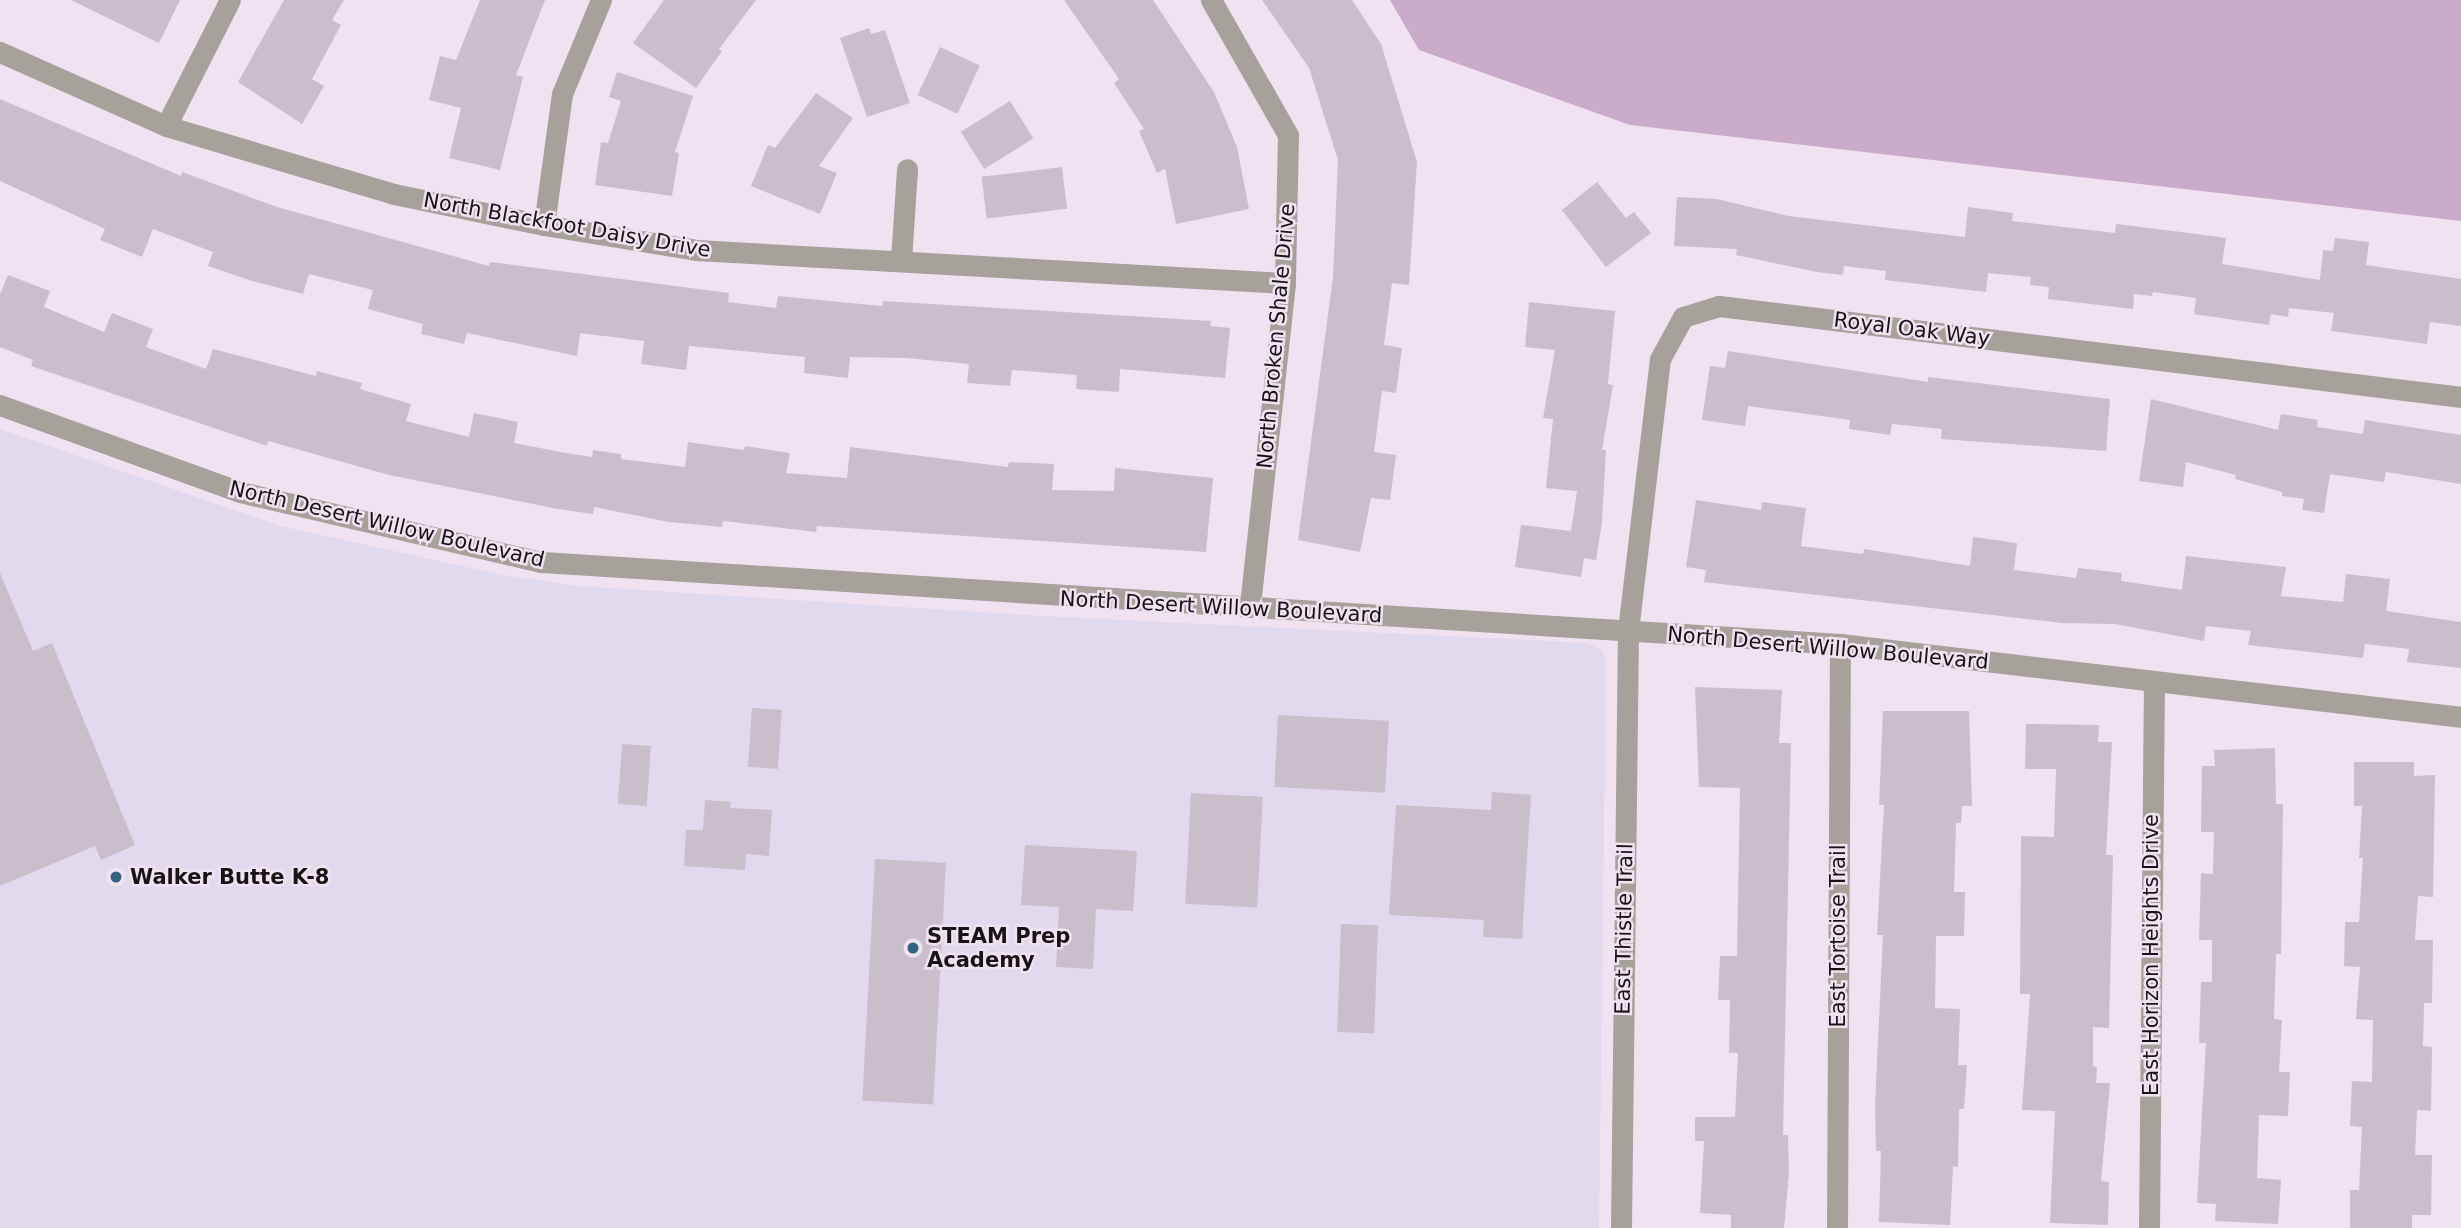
<!DOCTYPE html>
<style>
body{margin:0}
#map{position:relative;width:2461px;height:1228px;overflow:hidden;background:#f0e2f0;font-family:"DejaVu Sans",sans-serif}
div>[style]{position:absolute}
.commercial>*{inset:0;background:#e1d9ee}
.green>*{inset:0;background:#caabc9}
.building>*{inset:0;background:#cbbecb;transform-origin:0 0}
.minor>*{height:21px;margin:-10.5px;padding:0 10.5px;transform-origin:10.5px;border-radius:10.5px;background:#a6a19b}
.dots>*{width:19px;height:19px;translate:-50% -50%;box-sizing:border-box;border:4px solid #f0e2f0;border-radius:50%}
span{translate:-50% -50%;white-space:nowrap;text-align:center;line-height:1.15;-webkit-text-stroke:5px #f0e2f0;paint-order:stroke}
.street-label{font-size:21px;color:#171317}
.poi-label{font-size:21px;color:#171317;font-weight:700}
.left{translate:0 -50%;text-align:left}
</style>
<div id="map">
<div class="commercial">
<i style="clip-path:polygon(0 429px,280px 526px,503px 575px,579px 586px,1041px 616px,1588px 643px,1603px 651px,1606px 668px,1599px 1228px,0 1228px)"></i>
</div>
<div class="green">
<i style="clip-path:polygon(1390px 0,2461px 0,2461px 221px,1630px 125px,1419px 50px)"></i>
</div>
<div class="building">
<i style="clip-path:polygon(71px 0,180px 0,159px 43px)"></i>
<i style="clip-path:polygon(284px 0,344px 0,332px 20px,341px 25px,312px 79px,324px 86px,302px 124px,238px 82px)"></i>
<i style="clip-path:polygon(480px 0,545px 0,516px 75px,523px 77px,500px 170px,449px 158px,461px 108px,429px 100px,440px 56px,456px 60px)"></i>
<i style="clip-path:polygon(664px 0,756px 0,719px 49px,722px 51px,696px 88px,633px 43px)"></i>
<i style="clip-path:polygon(1064px 0,1153px 0,1214px 92px,1237px 147px,1249px 209px,1176px 224px,1165px 169px,1157px 173px,1139px 131px,1144px 129px,1114px 83px,1119px 79px)"></i>
<i style="clip-path:polygon(1262px 0,1352px 0,1381px 44px,1417px 162px,1409px 285px,1392px 283px,1384px 345px,1402px 348px,1396px 393px,1382px 391px,1374px 452px,1396px 455px,1390px 500px,1371px 498px,1360px 552px,1298px 540px,1333px 277px,1338px 160px,1309px 68px)"></i>
<i style="clip-path:polygon(869px 28px,871px 34px,885px 30px,910px 103px,867px 117px,840px 38px)"></i>
<i style="left:940px;top:47px;width:44px;height:53px;rotate:25deg"></i>
<i style="clip-path:polygon(617px 72px,693px 96px,675px 152px,679px 153px,672px 196px,595px 185px,601px 142px,608px 143px,621px 101px,609px 97px)"></i>
<i style="clip-path:polygon(816px 93px,853px 118px,819px 166px,837px 173px,820px 214px,751px 186px,768px 145px,775px 148px)"></i>
<i style="clip-path:polygon(0 99px,181px 176px,182px 172px,277px 207px,489px 266px,490px 262px,729px 293px,728px 302px,776px 308px,778px 296px,882px 306px,883px 301px,1211px 321px,1210px 326px,1230px 328px,1225px 378px,1120px 369px,1119px 392px,1076px 389px,1077px 375px,1012px 370px,1010px 386px,967px 383px,969px 364px,906px 358px,850px 357px,848px 378px,804px 373px,805px 357px,689px 346px,686px 370px,641px 364px,644px 341px,580px 333px,577px 356px,467px 333px,464px 344px,421px 334px,423px 324px,368px 309px,373px 290px,309px 274px,303px 294px,252px 281px,208px 266px,213px 252px,153px 229px,142px 257px,100px 240px,105px 229px,0 181px)"></i>
<i style="left:1010px;top:101px;width:44px;height:58px;rotate:58deg"></i>
<i style="left:1062px;top:167px;width:42px;height:81px;rotate:83deg"></i>
<i style="clip-path:polygon(1597px 182px,1626px 218px,1634px 212px,1651px 233px,1606px 267px,1562px 210px)"></i>
<i style="clip-path:polygon(1677px 197px,1717px 199px,1788px 216px,1965px 237px,1968px 207px,2013px 213px,2012px 221px,2115px 233px,2116px 224px,2181px 232px,2226px 238px,2222px 264px,2320px 280px,2323px 250px,2333px 251px,2335px 238px,2369px 242px,2366px 265px,2461px 279px,2461px 326px,2430px 322px,2427px 344px,2331px 331px,2334px 313px,2289px 308px,2288px 317px,2271px 314px,2269px 325px,2194px 314px,2196px 298px,2153px 292px,2152px 296px,2134px 294px,2133px 309px,2048px 299px,2049px 287px,2030px 285px,2031px 277px,1988px 273px,1986px 292px,1885px 280px,1886px 271px,1844px 266px,1843px 275px,1817px 272px,1736px 255px,1737px 249px,1674px 246px)"></i>
<i style="clip-path:polygon(8px 275px,50px 291px,44px 307px,104px 332px,112px 313px,153px 329px,146px 347px,206px 369px,213px 349px,316px 376px,317px 371px,362px 383px,360px 389px,411px 404px,406px 421px,469px 437px,474px 413px,518px 422px,514px 443px,566px 453px,592px 457px,593px 450px,621px 454px,621px 459px,685px 467px,688px 442px,744px 450px,745px 446px,790px 453px,786px 473px,847px 478px,850px 447px,1008px 467px,1009px 462px,1054px 464px,1052px 490px,1114px 491px,1115px 468px,1213px 478px,1206px 552px,817px 526px,816px 532px,723px 521px,722px 527px,669px 522px,594px 507px,593px 514px,558px 509px,389px 475px,268px 441px,267px 446px,31px 366px,33px 360px,0 347px,0 294px)"></i>
<i style="clip-path:polygon(1529px 302px,1615px 311px,1608px 384px,1613px 385px,1602px 450px,1606px 450px,1602px 522px,1596px 560px,1584px 558px,1581px 577px,1515px 567px,1521px 525px,1571px 531px,1577px 491px,1546px 488px,1553px 419px,1543px 418px,1555px 350px,1525px 347px)"></i>
<i style="clip-path:polygon(1728px 351px,1928px 382px,1928px 377px,2110px 399px,2106px 451px,1941px 439px,1942px 429px,1892px 424px,1890px 435px,1849px 429px,1850px 420px,1748px 406px,1745px 426px,1702px 420px,1710px 366px,1725px 368px)"></i>
<i style="clip-path:polygon(2151px 399px,2278px 430px,2281px 414px,2318px 420px,2317px 427px,2363px 434px,2365px 420px,2461px 435px,2461px 484px,2386px 472px,2384px 482px,2330px 474px,2324px 513px,2302px 510px,2304px 499px,2282px 496px,2282px 492px,2235px 479px,2236px 475px,2186px 462px,2183px 487px,2139px 481px)"></i>
<i style="clip-path:polygon(1696px 500px,1761px 510px,1762px 502px,1806px 508px,1801px 546px,1863px 554px,1864px 549px,1970px 566px,1973px 537px,2017px 543px,2014px 570px,2076px 578px,2078px 568px,2122px 573px,2121px 581px,2182px 590px,2186px 556px,2286px 567px,2281px 596px,2343px 602px,2346px 574px,2390px 579px,2386px 611px,2461px 622px,2461px 668px,2407px 662px,2409px 649px,2365px 644px,2363px 658px,2248px 645px,2251px 631px,2206px 626px,2204px 641px,2115px 624px,2062px 623px,1704px 582px,1706px 570px,1686px 567px)"></i>
<i style="clip-path:polygon(0 573px,33px 651px,52px 643px,135px 845px,101px 860px,95px 846px,0 886px)"></i>
<i style="clip-path:polygon(1695px 687px,1782px 690px,1779px 743px,1791px 743px,1783px 1135px,1788px 1135px,1789px 1173px,1784px 1228px,1731px 1228px,1731px 1215px,1700px 1213px,1704px 1141px,1695px 1141px,1695px 1117px,1735px 1117px,1738px 1053px,1729px 1053px,1730px 1000px,1718px 1000px,1720px 956px,1737px 956px,1740px 788px,1699px 787px)"></i>
<i style="left:752px;top:708px;width:30px;height:59px;rotate:4deg"></i>
<i style="clip-path:polygon(1883px 711px,1969px 711px,1972px 806px,1962px 806px,1961px 823px,1956px 823px,1954px 892px,1965px 892px,1964px 936px,1936px 936px,1935px 1008px,1960px 1009px,1958px 1065px,1967px 1065px,1964px 1109px,1959px 1109px,1958px 1167px,1953px 1166px,1950px 1225px,1879px 1222px,1881px 1151px,1876px 1151px,1875px 1105px,1883px 935px,1877px 935px,1884px 805px,1879px 805px)"></i>
<i style="left:1278px;top:715px;width:111px;height:72px;rotate:3deg"></i>
<i style="clip-path:polygon(2026px 724px,2099px 725px,2098px 742px,2112px 742px,2106px 855px,2113px 855px,2109px 1028px,2093px 1027px,2093px 1066px,2097px 1067px,2096px 1083px,2110px 1083px,2101px 1181px,2109px 1182px,2108px 1225px,2050px 1223px,2055px 1111px,2022px 1110px,2030px 994px,2020px 994px,2021px 836px,2054px 837px,2056px 769px,2025px 769px)"></i>
<i style="left:622px;top:744px;width:29px;height:60px;rotate:4deg"></i>
<i style="clip-path:polygon(2275px 748px,2276px 804px,2283px 804px,2281px 954px,2276px 954px,2274px 1019px,2282px 1020px,2279px 1072px,2290px 1072px,2288px 1116px,2259px 1115px,2257px 1178px,2281px 1180px,2278px 1224px,2215px 1221px,2216px 1204px,2197px 1203px,2206px 1043px,2199px 1043px,2201px 982px,2212px 982px,2212px 940px,2199px 940px,2200px 906px,2201px 873px,2213px 874px,2214px 832px,2201px 832px,2202px 766px,2215px 766px,2214px 750px)"></i>
<i style="clip-path:polygon(2354px 762px,2414px 762px,2414px 776px,2435px 775px,2433px 897px,2418px 896px,2415px 940px,2433px 940px,2432px 1003px,2424px 1003px,2423px 1046px,2432px 1047px,2431px 1111px,2417px 1110px,2415px 1155px,2432px 1155px,2431px 1215px,2412px 1215px,2412px 1228px,2350px 1228px,2350px 1190px,2359px 1190px,2362px 1127px,2350px 1126px,2352px 1081px,2372px 1082px,2373px 1020px,2356px 1019px,2360px 967px,2344px 966px,2345px 922px,2359px 922px,2363px 858px,2359px 858px,2362px 806px,2354px 806px)"></i>
<i style="clip-path:polygon(1492px 792px,1531px 795px,1522px 939px,1483px 937px,1484px 920px,1389px 915px,1396px 805px,1491px 810px)"></i>
<i style="left:1191px;top:793px;width:72px;height:111px;rotate:3deg"></i>
<i style="clip-path:polygon(705px 800px,731px 802px,730px 808px,772px 810px,769px 856px,746px 854px,745px 870px,684px 866px,686px 830px,703px 830px)"></i>
<i style="clip-path:polygon(1025px 845px,1137px 851px,1133px 911px,1096px 909px,1093px 969px,1056px 967px,1059px 907px,1021px 905px)"></i>
<i style="left:875px;top:859px;width:71px;height:242px;rotate:3deg"></i>
<i style="left:1341px;top:924px;width:37px;height:108px;rotate:2deg"></i>
</div>
<div class="minor">
<i style="left:1211px;top:0;width:155px;rotate:60.3deg"></i>
<i style="left:1288px;top:135px;width:148px;rotate:91.2deg"></i>
<i style="left:1285px;top:283px;width:326px;rotate:96.2deg"></i>
<i style="left:0;top:52px;width:182px;rotate:24deg"></i>
<i style="left:166px;top:126px;width:238px;rotate:16.6deg"></i>
<i style="left:394px;top:194px;width:153px;rotate:11.7deg"></i>
<i style="left:544px;top:225px;width:154px;rotate:9.3deg"></i>
<i style="left:696px;top:250px;width:590px;rotate:3.21deg"></i>
<i style="left:166px;top:126px;width:141px;rotate:-63.1deg"></i>
<i style="left:544px;top:225px;width:132px;rotate:-82.2deg"></i>
<i style="left:562px;top:94px;width:102px;rotate:-67.5deg"></i>
<i style="left:901px;top:260px;width:91px;rotate:-86.2deg"></i>
<i style="left:0;top:405px;width:255px;rotate:19.9deg"></i>
<i style="left:240px;top:492px;width:310px;rotate:13.1deg"></i>
<i style="left:542px;top:562px;width:1301px;rotate:3.61deg"></i>
<i style="left:1840px;top:644px;width:625px;rotate:6.7deg"></i>
<i style="left:1621px;top:1228px;width:597px;rotate:-89.33deg"></i>
<i style="left:1628px;top:631px;width:274px;rotate:-83.3deg"></i>
<i style="left:1660px;top:359px;width:48px;rotate:-61.3deg"></i>
<i style="left:1683px;top:317px;width:38px;rotate:-17deg"></i>
<i style="left:1719px;top:306px;width:748px;rotate:6.99deg"></i>
<i style="left:1837px;top:1228px;width:584px;rotate:-89.71deg"></i>
<i style="left:2149px;top:1228px;width:546px;rotate:-89.48deg"></i>
</div>
<div class="dots">
<i style="left:116px;top:877px;background:#336482"></i>
<i style="left:913px;top:948px;background:#336482"></i>
</div>
<div class="street-label">
<span style="left:567px;top:225px;rotate:10deg">North Blackfoot Daisy Drive</span>
<span style="left:1912px;top:329px;rotate:7deg">Royal Oak Way</span>
<span style="left:1276px;top:336px;rotate:-85deg">North Broken Shale Drive</span>
<span style="left:387px;top:524px;rotate:13deg">North Desert Willow Boulevard</span>
<span style="left:1221px;top:607px;rotate:3deg">North Desert Willow Boulevard</span>
<span style="left:1828px;top:648px;rotate:5deg">North Desert Willow Boulevard</span>
<span style="left:1624px;top:929px;rotate:-89deg">East Thistle Trail</span>
<span style="left:1838px;top:936px;rotate:-90deg">East Tortoise Trail</span>
<span style="left:2151px;top:955px;rotate:-90deg">East Horizon Heights Drive</span>
</div>
<div class="poi-label">
<span class="left" style="left:130px;top:877px">Walker Butte K-8</span>
<span class="left" style="left:927px;top:948px">STEAM Prep<br>Academy</span>
</div>
</div>
